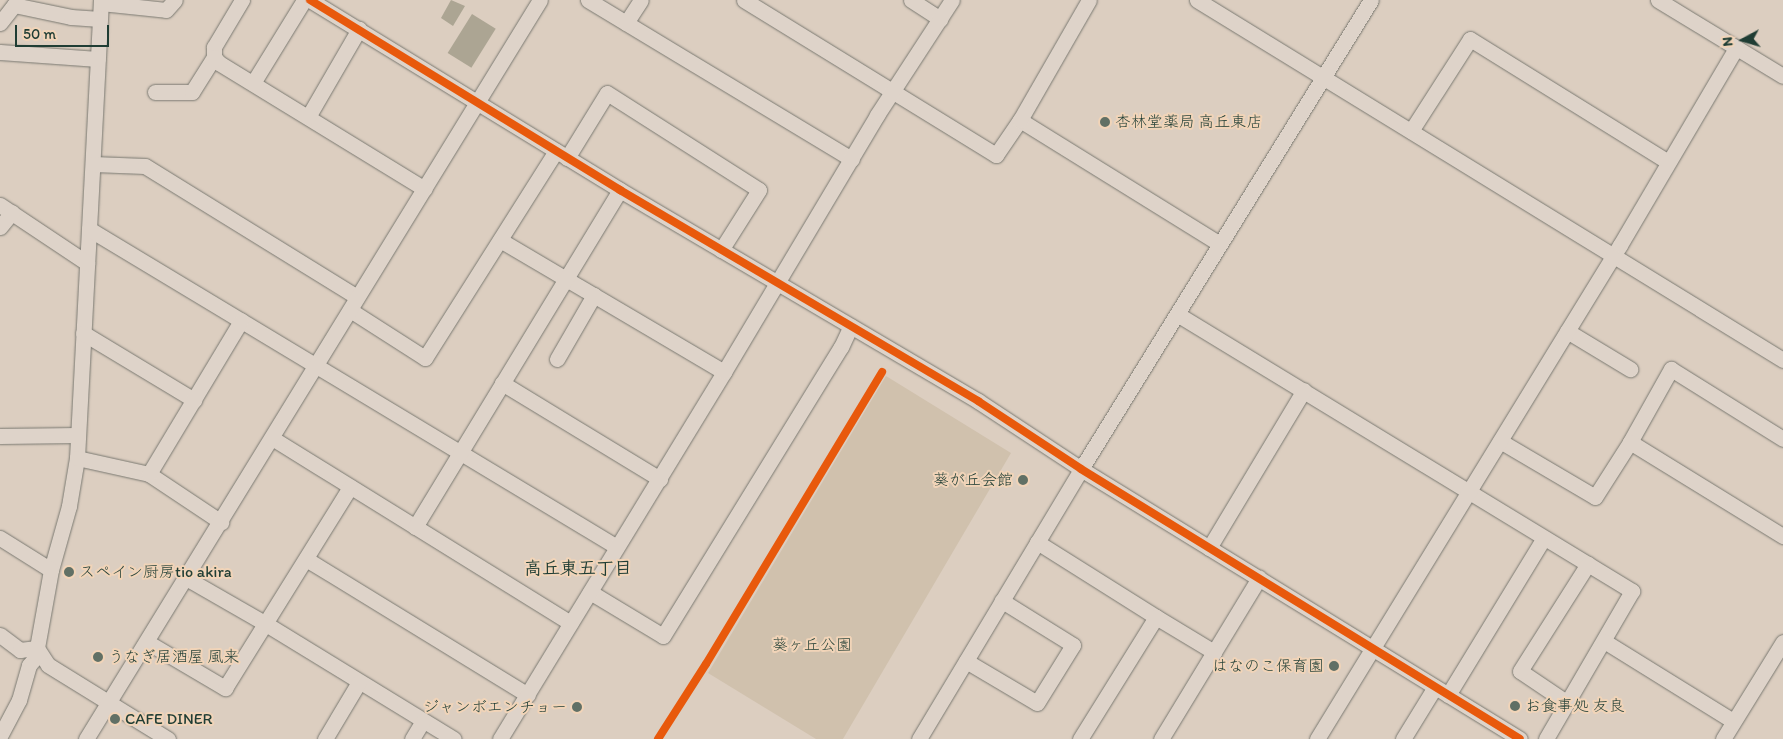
<!DOCTYPE html>
<meta charset="utf-8">
<style>
body{margin:0}
#map{position:relative;width:1783px;height:739px;overflow:hidden;background:#dccec0;font-family:Itim,"Klee One",sans-serif}
div>[style]{position:absolute}
.green>*{inset:0;background:#d0c1ad}
.water>*{inset:0;background:#aca593;transform-origin:0 0}
.roads{filter:drop-shadow(0 0 1px #7a7971) drop-shadow(0 0 1px #7a7971)}
.minor>*{height:15px;margin:-7.5px;padding:0 7.5px;transform-origin:7.5px;border-radius:7.5px;background:#ded3c9}
.cycleway>*{height:8px;margin:-4px;padding:0 4px;transform-origin:4px;border-radius:4px;background:#e8590c}
.dots>*{width:14px;height:14px;translate:-50% -50%;box-sizing:border-box;border:2px solid #f1d4b8;border-radius:50%}
span{translate:-50% -50%;white-space:nowrap;text-align:center;line-height:1.15;-webkit-text-stroke:4px #f1d4b8;paint-order:stroke}
.poi-label{font-size:16px;color:#1f3d34}
.left{translate:0 -50%;text-align:left}
.right{translate:-100% -50%;text-align:right}
.park-label{font-size:16px;color:#30493e}
.neighbourhood-label{font-size:18px;color:#1f3d34;font-weight:700}
.north{position:absolute;left:1718px;top:15px;width:50px;height:50px;-webkit-text-stroke:4px #f1d4b8;paint-order:stroke;rotate:264deg;font-size:14px;font-weight:700;line-height:20px;text-align:center;color:#1f3d34}
.north::after{content:'';display:block;margin:auto;width:18px;height:22px;background:#1f3d34;clip-path:polygon(50% 0,100% 100%,50% 72%,0 100%)}
.scale{position:absolute;left:15px;top:25px;width:94px;height:22px;box-sizing:border-box;border:2px solid #1f3d34;border-top:0;padding-left:6px;font-size:15px;line-height:18px;white-space:nowrap;color:#1f3d34;-webkit-text-stroke:4px #f1d4b8;paint-order:stroke}
</style>
<div id="map">
<div class="green">
<i style="clip-path:polygon(886px 376px,1011px 453px,843px 739px,816px 739px,708px 673px)"></i>
</div>
<div class="water">
<i style="clip-path:polygon(451px 0,465px 6px,453px 26px,441px 18px)"></i>
<i style="left:472px;top:14px;width:28px;height:46px;rotate:32deg"></i>
</div>
<div class="roads">
<div class="minor">
<i style="left:101px;top:0;width:459px;rotate:93deg"></i>
<i style="left:77px;top:458px;width:49px;rotate:99.5deg"></i>
<i style="left:69px;top:506px;width:66px;rotate:105.7deg"></i>
<i style="left:51px;top:570px;width:79px;rotate:100.2deg"></i>
<i style="left:37px;top:648px;width:20px;rotate:57deg"></i>
<i style="left:48px;top:665px;width:141px;rotate:31.7deg"></i>
<i style="left:242px;top:0;width:55px;rotate:120.8deg"></i>
<i style="left:214px;top:47px;width:10px;rotate:90deg"></i>
<i style="left:214px;top:57px;width:8px;rotate:50deg"></i>
<i style="left:219px;top:63px;width:241px;rotate:31.5deg"></i>
<i style="left:310px;top:0;width:364px;rotate:31.5deg"></i>
<i style="left:620px;top:190px;width:416px;rotate:30.5deg"></i>
<i style="left:978px;top:401px;width:123px;rotate:33.4deg"></i>
<i style="left:1081px;top:469px;width:515px;rotate:31.59deg"></i>
<i style="left:588px;top:0;width:308px;rotate:31.1deg"></i>
<i style="left:744px;top:0;width:296px;rotate:31.6deg"></i>
<i style="left:996px;top:155px;width:42px;rotate:-55.6deg"></i>
<i style="left:1020px;top:120px;width:235px;rotate:31.8deg"></i>
<i style="left:911px;top:0;width:35px;rotate:33deg"></i>
<i style="left:1197px;top:0;width:688px;rotate:31.56deg"></i>
<i style="left:1658px;top:0;width:146px;rotate:31.3deg"></i>
<i style="left:101px;top:3px;width:65px;rotate:6.1deg"></i>
<i style="left:166px;top:10px;width:13px;rotate:-48deg"></i>
<i style="left:0;top:23px;width:23px;rotate:-52deg"></i>
<i style="left:14px;top:5px;width:58px;rotate:11.9deg"></i>
<i style="left:71px;top:17px;width:29px;rotate:4deg"></i>
<i style="left:626px;top:23px;width:27px;rotate:-57deg"></i>
<i style="left:0;top:52px;width:98px;rotate:4.1deg"></i>
<i style="left:253px;top:83px;width:97px;rotate:-58.4deg"></i>
<i style="left:155px;top:92px;width:37px"></i>
<i style="left:192px;top:92px;width:41px;rotate:-57.8deg"></i>
<i style="left:308px;top:117px;width:102px;rotate:-59.9deg"></i>
<i style="left:1020px;top:120px;width:138px;rotate:-60.1deg"></i>
<i style="left:1411px;top:131px;width:109px;rotate:-57.3deg"></i>
<i style="left:1470px;top:39px;width:233px;rotate:31.8deg"></i>
<i style="left:567px;top:158px;width:76px;rotate:-58.4deg"></i>
<i style="left:607px;top:93px;width:180px;rotate:32.5deg"></i>
<i style="left:759px;top:190px;width:71px;rotate:122.3deg"></i>
<i style="left:93px;top:164px;width:52px;rotate:2.2deg"></i>
<i style="left:145px;top:166px;width:249px;rotate:31.7deg"></i>
<i style="left:0;top:205px;width:105px;rotate:33.7deg"></i>
<i style="left:0;top:227px;width:19px;rotate:-51deg"></i>
<i style="left:89px;top:229px;width:616px;rotate:31.06deg"></i>
<i style="left:500px;top:240px;width:260px;rotate:30.5deg"></i>
<i style="left:350px;top:310px;width:89px;rotate:32.6deg"></i>
<i style="left:425px;top:358px;width:245px;rotate:-57.7deg"></i>
<i style="left:1177px;top:314px;width:533px;rotate:31.33deg"></i>
<i style="left:1632px;top:591px;width:171px;rotate:120.2deg"></i>
<i style="left:1567px;top:331px;width:74px;rotate:31.1deg"></i>
<i style="left:83px;top:333px;width:130px;rotate:31.1deg"></i>
<i style="left:557px;top:359px;width:74px;rotate:-60deg"></i>
<i style="left:502px;top:383px;width:185px;rotate:31.3deg"></i>
<i style="left:0;top:436px;width:77px;rotate:-0.7deg"></i>
<i style="left:272px;top:438px;width:351px;rotate:31.8deg"></i>
<i style="left:1500px;top:441px;width:110px;rotate:30.5deg"></i>
<i style="left:1595px;top:497px;width:65px;rotate:-57.5deg"></i>
<i style="left:1630px;top:442px;width:84px;rotate:-60.7deg"></i>
<i style="left:1671px;top:369px;width:132px;rotate:32deg"></i>
<i style="left:1630px;top:442px;width:180px;rotate:31.6deg"></i>
<i style="left:77px;top:458px;width:74px;rotate:12.5deg"></i>
<i style="left:149px;top:474px;width:87px;rotate:33.7deg"></i>
<i style="left:149px;top:474px;width:179px;rotate:-59deg"></i>
<i style="left:415px;top:527px;width:394px;rotate:-58.7deg"></i>
<i style="left:0;top:538px;width:60px;rotate:32.1deg"></i>
<i style="left:1037px;top:542px;width:141px;rotate:32.2deg"></i>
<i style="left:1156px;top:617px;width:144px;rotate:121.9deg"></i>
<i style="left:1209px;top:548px;width:184px;rotate:-59deg"></i>
<i style="left:306px;top:559px;width:260px;rotate:31.5deg"></i>
<i style="left:186px;top:578px;width:92px;rotate:29.9deg"></i>
<i style="left:266px;top:624px;width:220px;rotate:31.5deg"></i>
<i style="left:590px;top:592px;width:85px;rotate:31.1deg"></i>
<i style="left:663px;top:636px;width:339px;rotate:-58.4deg"></i>
<i style="left:841px;top:347px;width:23px;rotate:-65deg"></i>
<i style="left:1156px;top:617px;width:68px;rotate:31.1deg"></i>
<i style="left:1214px;top:652px;width:102px;rotate:121.3deg"></i>
<i style="left:0;top:635px;width:25px;rotate:37deg"></i>
<i style="left:20px;top:650px;width:17px;rotate:-7deg"></i>
<i style="left:1604px;top:641px;width:152px;rotate:31.8deg"></i>
<i style="left:147px;top:642px;width:91px;rotate:30.5deg"></i>
<i style="left:225px;top:688px;width:237px;rotate:-58.1deg"></i>
<i style="left:1214px;top:652px;width:87px;rotate:-58.7deg"></i>
<i style="left:966px;top:661px;width:82px;rotate:30.6deg"></i>
<i style="left:1037px;top:703px;width:68px;rotate:-58.2deg"></i>
<i style="left:1073px;top:645px;width:84px;rotate:-148.2deg"></i>
<i style="left:1448px;top:695px;width:184px;rotate:-58.6deg"></i>
<i style="left:1566px;top:702px;width:55px;rotate:-146deg"></i>
<i style="left:1520px;top:671px;width:127px;rotate:-57.6deg"></i>
<i style="left:0;top:736px;width:41px;rotate:-62.2deg"></i>
<i style="left:19px;top:700px;width:36px;rotate:-74deg"></i>
<i style="left:29px;top:665px;width:15px;rotate:-48deg"></i>
<i style="left:86px;top:739px;width:867px;rotate:-58.44deg"></i>
<i style="left:325px;top:739px;width:66px;rotate:-59.2deg"></i>
<i style="left:412px;top:739px;width:21px;rotate:-59deg"></i>
<i style="left:500px;top:739px;width:430px;rotate:-58.6deg"></i>
<i style="left:724px;top:372px;width:299px;rotate:-59.2deg"></i>
<i style="left:877px;top:115px;width:137px;rotate:-56.9deg"></i>
<i style="left:919px;top:739px;width:315px;rotate:-59deg"></i>
<i style="left:1081px;top:469px;width:551px;rotate:-58.27deg"></i>
<i style="left:1317px;top:739px;width:580px;rotate:-58.48deg"></i>
<i style="left:1620px;top:245px;width:229px;rotate:-59.5deg"></i>
<i style="left:1403px;top:739px;width:61px;rotate:-58.4deg"></i>
<i style="left:1723px;top:739px;width:114px;rotate:-58.3deg"></i>
</div>
</div>
<div class="cycleway">
<i style="left:310px;top:0;width:364px;rotate:31.5deg"></i>
<i style="left:620px;top:190px;width:416px;rotate:30.5deg"></i>
<i style="left:978px;top:401px;width:123px;rotate:33.4deg"></i>
<i style="left:1081px;top:469px;width:515px;rotate:31.59deg"></i>
<i style="left:658px;top:739px;width:89px;rotate:-57.4deg"></i>
<i style="left:706px;top:664px;width:341px;rotate:-58.9deg"></i>
</div>
<div class="dots">
<i style="left:1105px;top:122px;background:#617065"></i>
<i style="left:1023px;top:480px;background:#617065"></i>
<i style="left:69px;top:572px;background:#617065"></i>
<i style="left:98px;top:657px;background:#617065"></i>
<i style="left:1334px;top:666px;background:#617065"></i>
<i style="left:1515px;top:706px;background:#617065"></i>
<i style="left:577px;top:707px;background:#617065"></i>
<i style="left:115px;top:719px;background:#617065"></i>
</div>
<div class="poi-label">
<span class="left" style="left:1115px;top:122px">杏林堂薬局 高丘東店</span>
<span class="right" style="left:1013px;top:480px">葵が丘会館</span>
<span class="left" style="left:79px;top:572px">スペイン厨房tio akira</span>
<span class="left" style="left:108px;top:657px">うなぎ居酒屋 風来</span>
<span class="right" style="left:1324px;top:666px">はなのこ保育園</span>
<span class="left" style="left:1525px;top:706px">お食事処 友良</span>
<span class="right" style="left:567px;top:707px">ジャンボエンチョー</span>
<span class="left" style="left:125px;top:719px">CAFE DINER</span>
</div>
<div class="park-label">
<span style="left:812px;top:645px">葵ヶ丘公園</span>
</div>
<div class="neighbourhood-label">
<span style="left:578px;top:568px">高丘東五丁目</span>
</div>
<div class="north">N</div>
<div class="scale">50 m</div>
</div>
